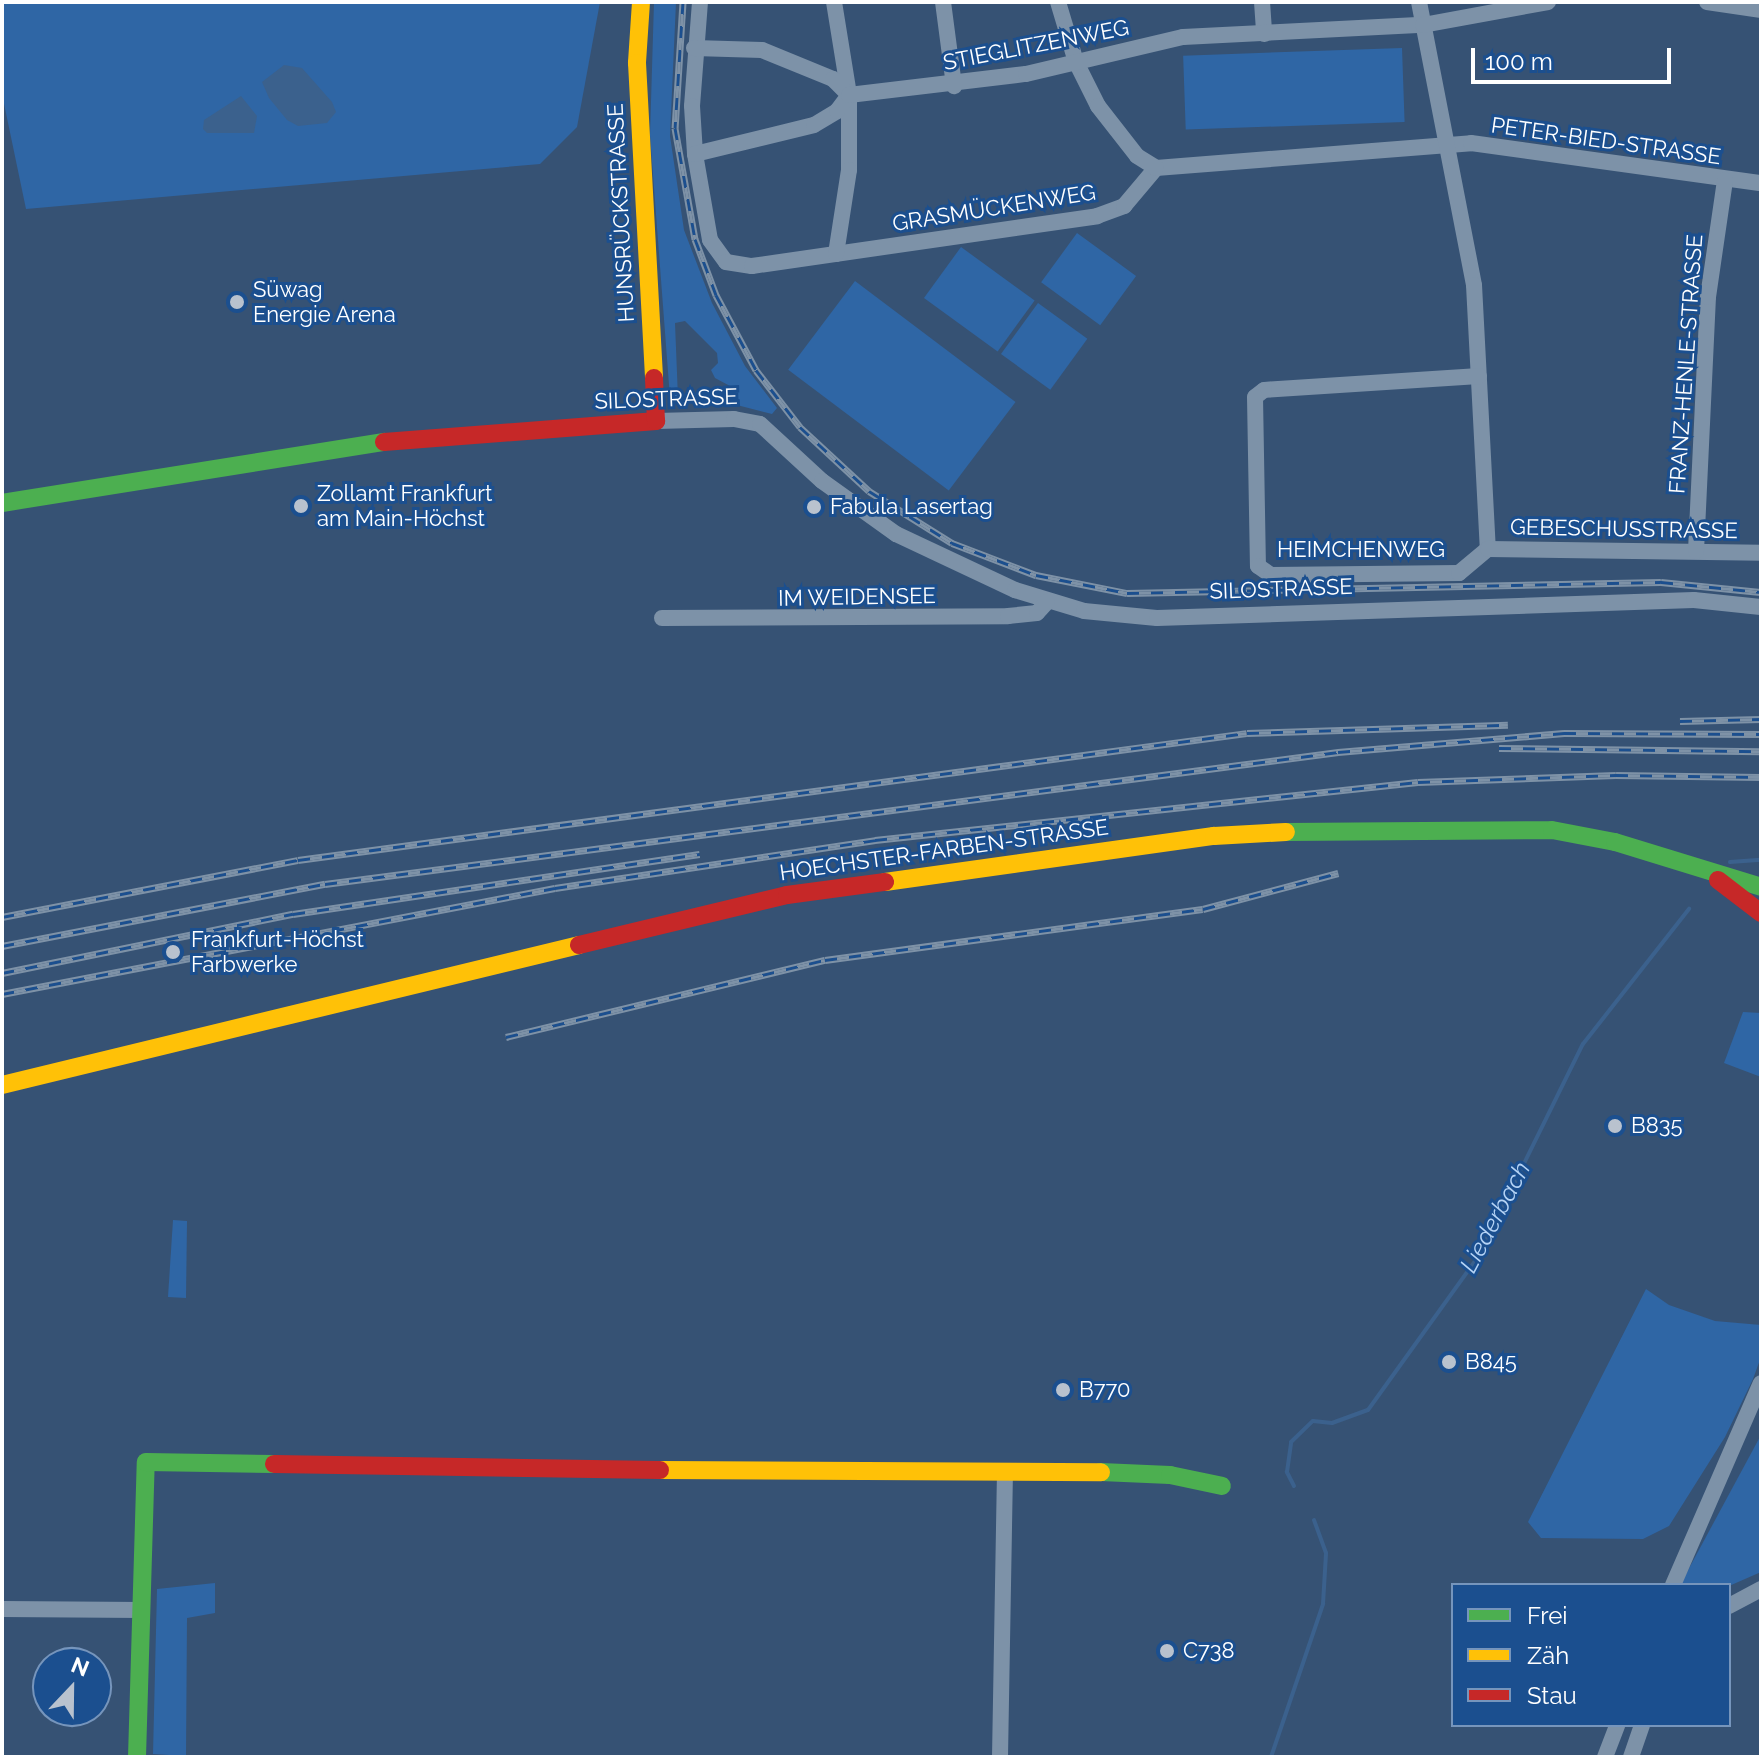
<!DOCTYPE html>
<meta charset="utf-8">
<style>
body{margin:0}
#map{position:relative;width:1763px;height:1759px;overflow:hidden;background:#365274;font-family:Raleway,sans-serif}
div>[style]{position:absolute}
.green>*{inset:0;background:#2f66a5;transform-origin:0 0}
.water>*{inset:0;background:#3b618d}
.stream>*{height:4px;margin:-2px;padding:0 2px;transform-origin:2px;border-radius:2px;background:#3b618d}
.street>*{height:16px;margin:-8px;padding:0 8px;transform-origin:8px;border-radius:8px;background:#7d92a8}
.fast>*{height:18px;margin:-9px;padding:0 9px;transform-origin:9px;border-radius:9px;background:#4caf50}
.slow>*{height:18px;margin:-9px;padding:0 9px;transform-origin:9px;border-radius:9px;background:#ffc107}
.jam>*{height:18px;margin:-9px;padding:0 9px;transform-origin:9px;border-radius:9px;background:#c62828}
.rail>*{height:7px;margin-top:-3.5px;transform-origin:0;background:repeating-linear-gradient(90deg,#1b4f8f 0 12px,#7e92a7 0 24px);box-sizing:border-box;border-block:2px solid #7e92a7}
.dots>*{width:22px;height:22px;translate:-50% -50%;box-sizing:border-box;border:4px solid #1b4f8f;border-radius:50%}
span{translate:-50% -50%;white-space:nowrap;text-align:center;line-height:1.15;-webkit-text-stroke:6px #1b4f8f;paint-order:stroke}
.street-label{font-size:22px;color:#fff}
.poi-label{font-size:22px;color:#fff}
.left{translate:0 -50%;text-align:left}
.water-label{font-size:24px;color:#b5d3f5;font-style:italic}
.frame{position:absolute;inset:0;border:4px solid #fff;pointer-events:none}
.legend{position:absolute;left:1451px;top:1583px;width:280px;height:144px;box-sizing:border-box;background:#1b4f8f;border:2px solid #7695bc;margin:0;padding:10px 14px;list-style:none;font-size:24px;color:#fff}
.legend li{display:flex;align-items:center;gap:16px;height:40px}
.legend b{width:40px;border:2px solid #7695bc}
.north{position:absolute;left:32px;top:1647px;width:80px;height:80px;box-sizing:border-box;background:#1b4f8f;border:2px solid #7695bc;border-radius:50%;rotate:22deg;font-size:22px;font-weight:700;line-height:32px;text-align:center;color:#fff}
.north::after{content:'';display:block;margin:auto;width:28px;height:36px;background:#b9c2ce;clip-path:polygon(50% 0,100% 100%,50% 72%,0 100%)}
.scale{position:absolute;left:1471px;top:48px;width:200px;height:36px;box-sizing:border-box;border:4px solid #fff;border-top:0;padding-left:10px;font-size:24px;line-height:28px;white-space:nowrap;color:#fff;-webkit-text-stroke:6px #1b4f8f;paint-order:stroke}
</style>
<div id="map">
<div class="green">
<i style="clip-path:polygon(2px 2px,600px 2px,577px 127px,540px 164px,26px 209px,2px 94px)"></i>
<i style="clip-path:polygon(654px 2px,676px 2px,670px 136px,684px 230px,712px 303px,745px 366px,777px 408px,772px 414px,733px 404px,730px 386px,715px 378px,711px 370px,718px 363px,717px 353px,685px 321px,675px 323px,678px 398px,670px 398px,650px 135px)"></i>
<i style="left:1402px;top:48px;width:74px;height:219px;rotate:88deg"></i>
<i style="left:1077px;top:233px;width:73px;height:61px;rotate:36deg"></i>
<i style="left:961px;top:247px;width:91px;height:63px;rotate:36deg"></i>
<i style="left:855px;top:281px;width:201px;height:111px;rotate:37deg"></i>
<i style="left:1038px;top:303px;width:61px;height:63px;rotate:36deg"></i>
<i style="clip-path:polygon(1743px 1012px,1761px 1013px,1761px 1077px,1724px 1063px)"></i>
<i style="clip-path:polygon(173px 1220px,187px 1221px,186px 1298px,168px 1297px)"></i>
<i style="clip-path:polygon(1646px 1289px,1669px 1305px,1715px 1321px,1761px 1325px,1761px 1357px,1753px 1379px,1725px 1437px,1669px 1526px,1643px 1539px,1541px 1538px,1528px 1522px)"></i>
<i style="clip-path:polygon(1761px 1435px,1761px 1572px,1729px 1586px,1680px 1585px)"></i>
<i style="clip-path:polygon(215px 1583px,215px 1613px,187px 1618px,186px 1756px,153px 1754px,157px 1589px)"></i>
</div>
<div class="water">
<i style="clip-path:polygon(284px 65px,302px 68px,332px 102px,336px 112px,327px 123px,298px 126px,287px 120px,269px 98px,262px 82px)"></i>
<i style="clip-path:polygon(241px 96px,257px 116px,254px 133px,207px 133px,203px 129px,204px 120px)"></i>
</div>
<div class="stream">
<i style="left:1730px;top:862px;width:31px;rotate:-4deg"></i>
<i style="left:1294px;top:1486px;width:16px;rotate:-117deg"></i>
<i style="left:1287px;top:1472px;width:30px;rotate:-82deg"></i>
<i style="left:1291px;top:1442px;width:30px;rotate:-44deg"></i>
<i style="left:1313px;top:1421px;width:19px;rotate:6deg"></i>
<i style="left:1332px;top:1423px;width:38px;rotate:-20deg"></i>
<i style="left:1368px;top:1410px;width:188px;rotate:-54.3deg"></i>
<i style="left:1478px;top:1257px;width:237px;rotate:-63.8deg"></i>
<i style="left:1583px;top:1044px;width:172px;rotate:-51.9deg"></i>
<i style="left:1271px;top:1757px;width:162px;rotate:-71.2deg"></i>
<i style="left:1323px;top:1604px;width:51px;rotate:-86.6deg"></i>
<i style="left:1326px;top:1553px;width:35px;rotate:-110deg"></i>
</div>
<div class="street">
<i style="left:700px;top:2px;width:104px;rotate:94.4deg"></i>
<i style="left:692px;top:106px;width:48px;rotate:86.4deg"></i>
<i style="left:695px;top:154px;width:87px;rotate:80.1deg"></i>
<i style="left:710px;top:240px;width:27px;rotate:54deg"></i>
<i style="left:726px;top:262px;width:26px;rotate:9deg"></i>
<i style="left:752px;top:266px;width:349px;rotate:-8.2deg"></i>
<i style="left:1097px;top:216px;width:29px;rotate:-20deg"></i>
<i style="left:1124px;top:206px;width:50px;rotate:-49.9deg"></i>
<i style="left:1156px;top:168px;width:316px;rotate:-4.5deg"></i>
<i style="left:1471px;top:143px;width:293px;rotate:7.9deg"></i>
<i style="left:834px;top:2px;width:94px;rotate:80.8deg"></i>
<i style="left:849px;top:95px;width:75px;rotate:90deg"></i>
<i style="left:849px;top:170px;width:85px;rotate:98.8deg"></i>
<i style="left:943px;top:2px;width:85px;rotate:82.5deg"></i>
<i style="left:1058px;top:2px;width:63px;rotate:73.3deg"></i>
<i style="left:1076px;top:62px;width:49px;rotate:63.4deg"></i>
<i style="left:1098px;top:106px;width:63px;rotate:52deg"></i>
<i style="left:1137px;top:156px;width:22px;rotate:32deg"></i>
<i style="left:1262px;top:2px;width:32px;rotate:86deg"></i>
<i style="left:1419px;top:2px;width:288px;rotate:79deg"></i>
<i style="left:1474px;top:285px;width:264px;rotate:87deg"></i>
<i style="left:1707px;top:2px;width:55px;rotate:8.4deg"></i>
<i style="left:694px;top:48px;width:68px;rotate:1.7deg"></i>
<i style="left:762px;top:50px;width:77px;rotate:22.2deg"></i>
<i style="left:833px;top:79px;width:23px;rotate:45deg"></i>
<i style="left:695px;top:154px;width:122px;rotate:-13.7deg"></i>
<i style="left:814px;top:125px;width:27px;rotate:-31deg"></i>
<i style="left:837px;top:111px;width:20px;rotate:-53deg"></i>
<i style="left:849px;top:95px;width:178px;rotate:-6.8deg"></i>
<i style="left:1026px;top:74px;width:161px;rotate:-13.3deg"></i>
<i style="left:1183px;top:37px;width:240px;rotate:-2.9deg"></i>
<i style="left:1423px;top:25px;width:127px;rotate:-10.4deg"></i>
<i style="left:1479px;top:376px;width:215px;rotate:176.3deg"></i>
<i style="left:1264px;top:390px;width:11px;rotate:142deg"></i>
<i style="left:1255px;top:397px;width:169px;rotate:89deg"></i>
<i style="left:1258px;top:566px;width:16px;rotate:35deg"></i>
<i style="left:1271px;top:575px;width:188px;rotate:-0.6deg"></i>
<i style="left:1459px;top:573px;width:38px;rotate:-40deg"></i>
<i style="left:656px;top:421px;width:78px;rotate:-1.5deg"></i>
<i style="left:734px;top:419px;width:26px;rotate:11deg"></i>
<i style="left:760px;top:424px;width:84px;rotate:42.6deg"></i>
<i style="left:822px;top:481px;width:91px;rotate:35.6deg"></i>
<i style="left:896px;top:534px;width:132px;rotate:25.2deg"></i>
<i style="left:1015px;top:590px;width:72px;rotate:16.9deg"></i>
<i style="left:1084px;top:611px;width:73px;rotate:5.5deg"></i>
<i style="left:1157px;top:618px;width:537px;rotate:-1.92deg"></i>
<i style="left:1694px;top:600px;width:67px;rotate:6deg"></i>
<i style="left:1488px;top:549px;width:273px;rotate:0.8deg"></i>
<i style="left:1696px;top:551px;width:254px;rotate:-87.3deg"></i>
<i style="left:1708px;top:297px;width:118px;rotate:-81.7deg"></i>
<i style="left:662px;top:618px;width:346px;rotate:-0.3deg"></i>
<i style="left:1008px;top:616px;width:29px;rotate:-6deg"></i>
<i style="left:1037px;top:613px;width:15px;rotate:-48deg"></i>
<i style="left:1673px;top:1585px;width:220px;rotate:-66.5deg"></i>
<i style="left:1729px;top:1606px;width:36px;rotate:-28deg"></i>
<i style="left:2px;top:1609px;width:140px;rotate:0.4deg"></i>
<i style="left:1000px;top:1757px;width:286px;rotate:-89deg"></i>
<i style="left:1605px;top:1757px;width:34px;rotate:-69deg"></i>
<i style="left:1631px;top:1757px;width:34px;rotate:-71deg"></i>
</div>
<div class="fast">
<i style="left:2px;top:503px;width:387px;rotate:-9.1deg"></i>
<i style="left:1286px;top:832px;width:266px;rotate:-0.4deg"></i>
<i style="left:1552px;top:830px;width:64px;rotate:10.8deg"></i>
<i style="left:1615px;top:842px;width:153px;rotate:17.1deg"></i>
<i style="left:1101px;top:1472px;width:69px;rotate:2.5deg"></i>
<i style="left:1170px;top:1475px;width:53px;rotate:11.9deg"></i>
<i style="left:137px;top:1757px;width:295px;rotate:-88.3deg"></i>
<i style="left:146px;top:1462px;width:128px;rotate:0.9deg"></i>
</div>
<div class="slow">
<i style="left:641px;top:2px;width:61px;rotate:93.8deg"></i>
<i style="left:637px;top:63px;width:315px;rotate:86.9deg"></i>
<i style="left:885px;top:882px;width:332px;rotate:-8deg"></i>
<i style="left:1214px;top:836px;width:72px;rotate:-3.2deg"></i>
<i style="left:2px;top:1085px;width:594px;rotate:-13.64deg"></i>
<i style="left:660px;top:1470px;width:441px;rotate:0.3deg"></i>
</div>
<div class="jam">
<i style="left:384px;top:442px;width:273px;rotate:-4.4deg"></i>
<i style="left:656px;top:421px;width:43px;rotate:-92.7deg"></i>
<i style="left:1718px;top:880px;width:54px;rotate:37.5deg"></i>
<i style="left:579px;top:945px;width:214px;rotate:-13.5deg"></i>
<i style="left:787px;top:895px;width:99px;rotate:-7.6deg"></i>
<i style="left:274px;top:1464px;width:386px;rotate:0.9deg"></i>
</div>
<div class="rail">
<i style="left:683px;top:2px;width:126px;rotate:93.6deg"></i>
<i style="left:675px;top:128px;width:113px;rotate:79.8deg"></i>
<i style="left:695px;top:239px;width:60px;rotate:69.4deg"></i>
<i style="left:716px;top:295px;width:85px;rotate:61.9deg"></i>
<i style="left:756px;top:370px;width:72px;rotate:52.3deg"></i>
<i style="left:800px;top:427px;width:94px;rotate:42.8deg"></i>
<i style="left:869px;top:491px;width:98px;rotate:32.1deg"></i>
<i style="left:952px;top:543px;width:90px;rotate:20.9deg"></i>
<i style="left:1036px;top:575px;width:93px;rotate:11.2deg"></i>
<i style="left:1127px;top:593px;width:534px;rotate:-1.18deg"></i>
<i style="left:1661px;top:582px;width:100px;rotate:5.7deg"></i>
<i style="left:1680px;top:721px;width:81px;rotate:-1.4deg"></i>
<i style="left:1499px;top:748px;width:262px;rotate:0.7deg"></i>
<i style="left:2px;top:917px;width:301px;rotate:-10.9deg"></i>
<i style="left:298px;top:860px;width:957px;rotate:-7.62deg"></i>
<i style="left:1247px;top:733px;width:261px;rotate:-1.8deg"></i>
<i style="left:2px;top:946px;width:329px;rotate:-10.9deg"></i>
<i style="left:325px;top:884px;width:1022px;rotate:-7.42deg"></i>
<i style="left:1338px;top:752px;width:227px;rotate:-4.8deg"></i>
<i style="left:1564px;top:733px;width:197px;rotate:0.3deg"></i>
<i style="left:2px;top:973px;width:297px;rotate:-11.5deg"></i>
<i style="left:293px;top:914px;width:411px;rotate:-8.4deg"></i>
<i style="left:2px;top:994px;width:563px;rotate:-10.85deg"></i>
<i style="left:555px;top:888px;width:324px;rotate:-8.5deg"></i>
<i style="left:875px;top:840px;width:546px;rotate:-6.1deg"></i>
<i style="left:1418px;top:782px;width:198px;rotate:-2deg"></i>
<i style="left:1616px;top:775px;width:145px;rotate:0.8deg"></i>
<i style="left:506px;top:1037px;width:328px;rotate:-13.6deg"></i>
<i style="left:825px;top:960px;width:381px;rotate:-7.7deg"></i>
<i style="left:1203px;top:909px;width:140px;rotate:-14.9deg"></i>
</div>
<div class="dots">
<i style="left:237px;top:302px;background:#b9c2ce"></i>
<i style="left:301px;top:506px;background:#b9c2ce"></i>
<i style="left:814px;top:507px;background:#b9c2ce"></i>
<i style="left:173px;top:952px;background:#b9c2ce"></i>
<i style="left:1615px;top:1126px;background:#b9c2ce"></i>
<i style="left:1449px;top:1362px;background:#b9c2ce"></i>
<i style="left:1063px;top:1390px;background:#b9c2ce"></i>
<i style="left:1167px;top:1651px;background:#b9c2ce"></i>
</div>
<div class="street-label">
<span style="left:1036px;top:45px;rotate:-11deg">STIEGLITZENWEG</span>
<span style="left:1606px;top:141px;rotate:8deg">PETER-BIED-STRASSE</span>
<span style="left:994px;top:208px;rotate:-9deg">GRASMÜCKENWEG</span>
<span style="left:621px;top:213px;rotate:-93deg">HUNSRÜCKSTRASSE</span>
<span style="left:1686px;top:364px;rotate:-86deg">FRANZ-HENLE-STRASSE</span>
<span style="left:666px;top:399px;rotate:-2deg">SILOSTRASSE</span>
<span style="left:1624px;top:529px;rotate:1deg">GEBESCHUSSTRASSE</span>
<span style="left:1361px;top:550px">HEIMCHENWEG</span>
<span style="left:1281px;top:589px;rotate:-2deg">SILOSTRASSE</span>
<span style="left:857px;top:597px;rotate:-1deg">IM WEIDENSEE</span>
<span style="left:944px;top:850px;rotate:-8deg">HOECHSTER-FARBEN-STRASSE</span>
</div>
<div class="poi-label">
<span class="left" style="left:253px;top:302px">Süwag<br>Energie Arena</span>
<span class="left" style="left:317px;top:506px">Zollamt Frankfurt<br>am Main-Höchst</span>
<span class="left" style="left:830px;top:507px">Fabula Lasertag</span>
<span class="left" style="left:191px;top:952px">Frankfurt-Höchst<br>Farbwerke</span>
<span class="left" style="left:1631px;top:1126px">B835</span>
<span class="left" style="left:1465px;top:1362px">B845</span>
<span class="left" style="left:1079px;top:1390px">B770</span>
<span class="left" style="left:1183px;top:1651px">C738</span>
</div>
<div class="water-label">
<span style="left:1495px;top:1217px;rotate:-62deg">Liederbach</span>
</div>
<div class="frame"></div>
<ul class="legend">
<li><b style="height:10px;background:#4caf50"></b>Frei</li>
<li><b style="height:10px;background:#ffc107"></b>Zäh</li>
<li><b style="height:10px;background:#c62828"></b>Stau</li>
</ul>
<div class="north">N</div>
<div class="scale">100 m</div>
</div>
